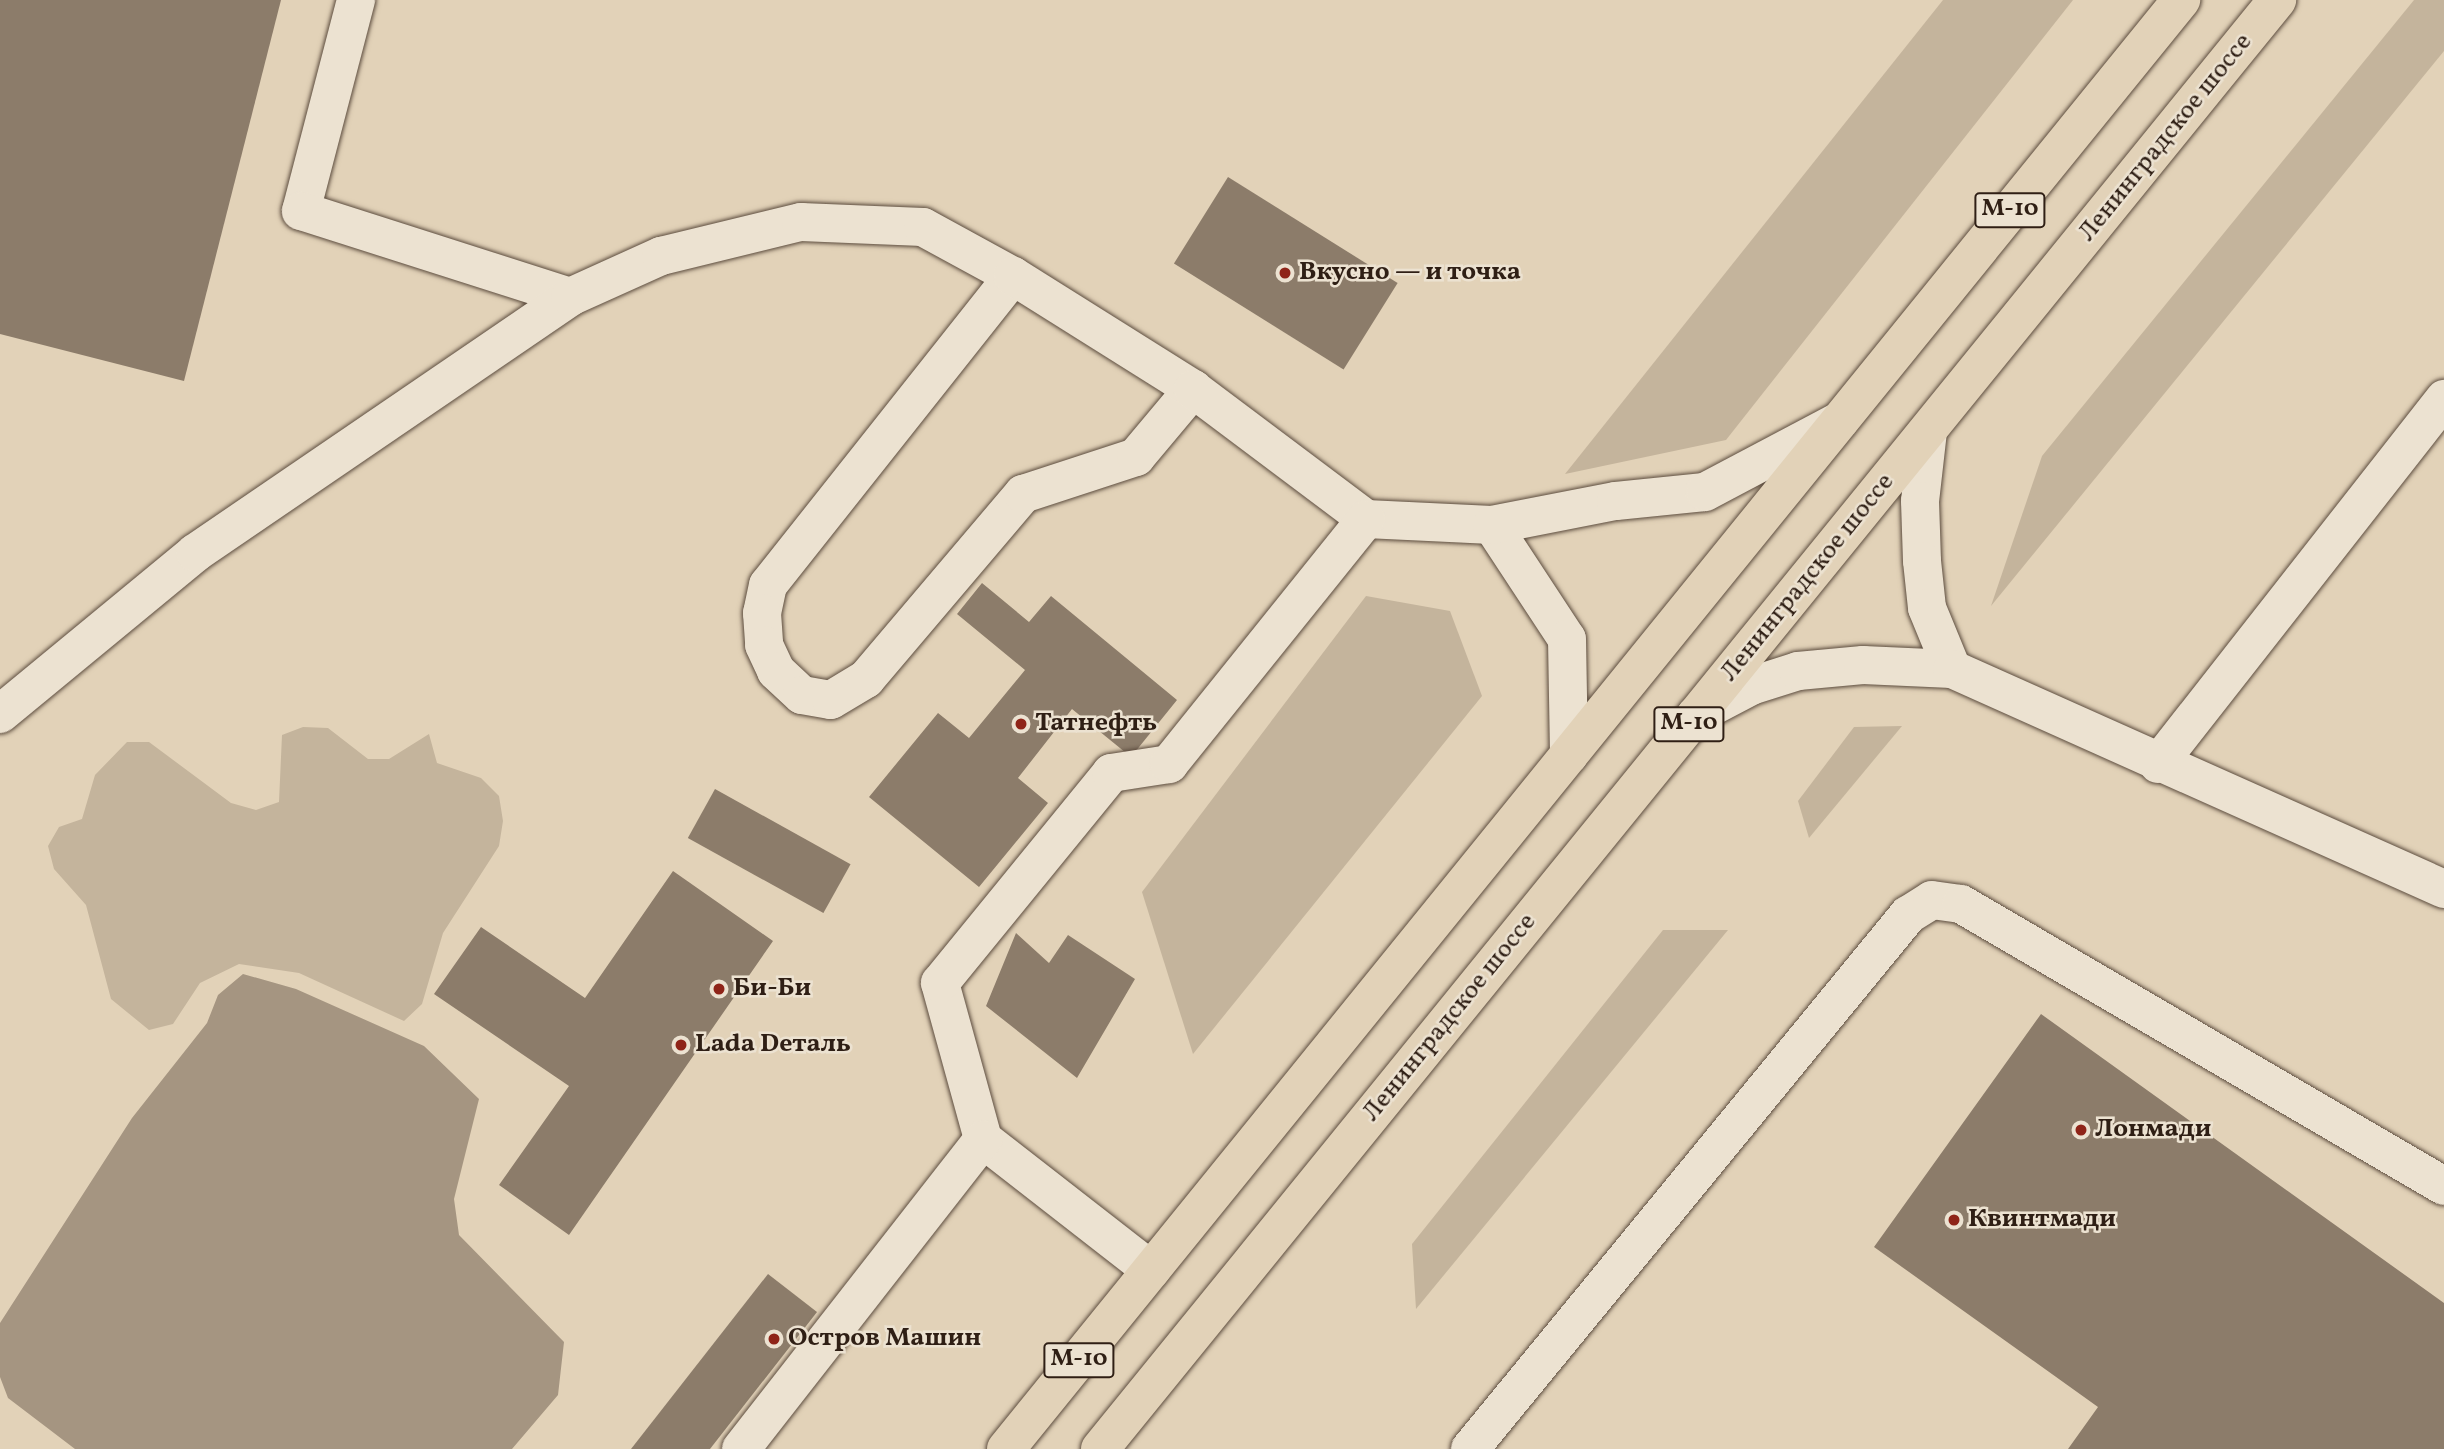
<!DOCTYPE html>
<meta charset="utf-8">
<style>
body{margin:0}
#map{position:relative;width:2444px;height:1449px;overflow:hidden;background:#e2d2b8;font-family:Vollkorn,serif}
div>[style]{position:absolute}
.green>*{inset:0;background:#c4b49c}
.water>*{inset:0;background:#a59581}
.building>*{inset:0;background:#8c7c6a;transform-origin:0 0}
.roads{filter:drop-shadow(0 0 2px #5c4c3e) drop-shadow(0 0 2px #5c4c3e)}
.minor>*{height:38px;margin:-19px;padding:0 19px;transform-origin:19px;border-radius:19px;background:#ece2d1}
.highway>*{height:38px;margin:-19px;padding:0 19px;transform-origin:19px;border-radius:19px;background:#e2d2b8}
.dots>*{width:19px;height:19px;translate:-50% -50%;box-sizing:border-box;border:4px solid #ece2d1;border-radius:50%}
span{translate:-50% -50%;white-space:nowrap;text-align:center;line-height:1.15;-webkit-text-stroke:5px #ece2d1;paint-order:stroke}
.shield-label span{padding:2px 5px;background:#ece2d1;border:2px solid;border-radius:5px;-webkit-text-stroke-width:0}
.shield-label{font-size:24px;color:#2f1f15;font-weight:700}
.street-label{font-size:26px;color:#2f1f15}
.poi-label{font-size:26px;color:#2f1f15;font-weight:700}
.left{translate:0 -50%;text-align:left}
</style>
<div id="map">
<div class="green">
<i style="clip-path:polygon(1943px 0,2073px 0,1726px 440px,1565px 474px)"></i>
<i style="clip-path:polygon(2414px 0,2444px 0,2444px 51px,1991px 606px,2042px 456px)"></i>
<i style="clip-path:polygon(1366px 596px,1450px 611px,1482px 696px,1193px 1054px,1142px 892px)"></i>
<i style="clip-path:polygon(1902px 726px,1809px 838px,1798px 801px,1854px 727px)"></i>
<i style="clip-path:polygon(303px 727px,328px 728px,368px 759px,389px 759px,429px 734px,437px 763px,481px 778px,499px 796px,503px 821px,499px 846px,443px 933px,422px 1004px,404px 1021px,299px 973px,239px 964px,200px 983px,173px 1024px,149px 1030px,111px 999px,86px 905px,54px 869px,48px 846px,59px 827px,82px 819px,95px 775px,127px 742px,149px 742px,231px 803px,256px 810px,279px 802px,282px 735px)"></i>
<i style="clip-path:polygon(1663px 930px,1728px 930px,1416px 1309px,1412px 1244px)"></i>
</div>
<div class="water">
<i style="clip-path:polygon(243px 974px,296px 989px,424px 1046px,479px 1099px,454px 1199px,459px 1235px,564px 1342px,558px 1395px,512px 1449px,75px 1449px,8px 1398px,0 1377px,0 1323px,132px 1118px,207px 1023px,218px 995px)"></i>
</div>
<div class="building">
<i style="clip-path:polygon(0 0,281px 0,184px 381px,0 334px)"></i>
<i style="left:1228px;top:177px;width:200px;height:102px;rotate:32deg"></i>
<i style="clip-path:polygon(982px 583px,1029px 622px,1051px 596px,1177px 700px,1131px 757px,1072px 709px,1018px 778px,1048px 803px,979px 887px,869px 797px,938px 713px,969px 738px,1025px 670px,957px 614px)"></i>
<i style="left:715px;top:789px;width:155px;height:56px;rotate:29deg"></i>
<i style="clip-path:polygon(673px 871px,773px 941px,569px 1235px,499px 1185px,569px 1086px,434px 994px,481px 927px,585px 998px)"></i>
<i style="clip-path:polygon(1016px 933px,1049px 963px,1068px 935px,1135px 979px,1077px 1078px,986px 1006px)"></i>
<i style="clip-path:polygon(2041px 1014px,2444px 1303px,2444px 1449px,2068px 1449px,2098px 1407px,1874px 1247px)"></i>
<i style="clip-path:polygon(768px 1274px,817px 1312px,710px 1449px,631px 1449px)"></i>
</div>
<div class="roads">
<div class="minor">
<i style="left:356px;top:0;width:218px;rotate:104.6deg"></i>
<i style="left:301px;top:211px;width:282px;rotate:17.7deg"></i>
<i style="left:1013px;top:276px;width:394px;rotate:128.4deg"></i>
<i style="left:768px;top:585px;width:29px;rotate:102deg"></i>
<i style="left:762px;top:613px;width:32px;rotate:86deg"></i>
<i style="left:764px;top:645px;width:29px;rotate:65deg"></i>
<i style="left:776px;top:671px;width:35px;rotate:43deg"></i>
<i style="left:802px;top:695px;width:29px;rotate:10deg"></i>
<i style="left:831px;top:700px;width:41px;rotate:-31deg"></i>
<i style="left:866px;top:679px;width:243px;rotate:-49.7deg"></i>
<i style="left:1023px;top:494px;width:119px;rotate:-18.1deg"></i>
<i style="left:1136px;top:457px;width:89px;rotate:-50deg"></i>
<i style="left:1928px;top:431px;width:70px;rotate:96.5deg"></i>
<i style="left:1920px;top:501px;width:60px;rotate:88.1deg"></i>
<i style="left:1922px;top:561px;width:47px;rotate:83.9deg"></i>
<i style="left:1927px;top:608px;width:66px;rotate:67.7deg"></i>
<i style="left:1492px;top:525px;width:136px;rotate:56.7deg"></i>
<i style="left:1567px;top:639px;width:116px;rotate:89deg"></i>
<i style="left:0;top:714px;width:253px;rotate:-39.5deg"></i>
<i style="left:195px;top:553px;width:454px;rotate:-34.3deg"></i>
<i style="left:570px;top:297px;width:100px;rotate:-24.3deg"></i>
<i style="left:661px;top:256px;width:144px;rotate:-13.7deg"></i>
<i style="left:801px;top:222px;width:122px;rotate:2.3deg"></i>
<i style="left:923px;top:227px;width:102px;rotate:28.6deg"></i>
<i style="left:1013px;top:276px;width:213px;rotate:32.1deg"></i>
<i style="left:1193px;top:389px;width:216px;rotate:36.9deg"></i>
<i style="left:1366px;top:519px;width:126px;rotate:2.7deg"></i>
<i style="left:1492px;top:525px;width:126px;rotate:-11deg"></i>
<i style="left:1616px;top:501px;width:89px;rotate:-5.8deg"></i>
<i style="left:1705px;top:492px;width:152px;rotate:-27.9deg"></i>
<i style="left:1696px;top:715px;width:62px;rotate:-27.8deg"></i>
<i style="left:1751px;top:686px;width:49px;rotate:-17.7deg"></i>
<i style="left:1798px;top:671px;width:65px;rotate:-5.3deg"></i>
<i style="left:1863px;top:665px;width:89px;rotate:2.6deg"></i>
<i style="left:1952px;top:669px;width:539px;rotate:24.09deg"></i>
<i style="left:2158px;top:764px;width:464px;rotate:-51.9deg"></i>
<i style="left:1151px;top:1270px;width:213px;rotate:-142.1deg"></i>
<i style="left:983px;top:1139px;width:162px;rotate:-105.4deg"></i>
<i style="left:940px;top:983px;width:271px;rotate:-50.8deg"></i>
<i style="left:1111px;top:773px;width:59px;rotate:-8.8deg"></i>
<i style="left:1169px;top:764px;width:314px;rotate:-51.2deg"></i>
<i style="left:741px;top:1449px;width:393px;rotate:-52deg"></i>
<i style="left:1470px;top:1449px;width:691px;rotate:-50.64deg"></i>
<i style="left:1908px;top:915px;width:28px;rotate:-32deg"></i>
<i style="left:1932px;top:900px;width:29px;rotate:8deg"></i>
<i style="left:1961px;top:904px;width:559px;rotate:30.28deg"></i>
</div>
<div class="highway">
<i style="left:1006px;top:1449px;width:1866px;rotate:-50.96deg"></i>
<i style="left:1100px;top:1449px;width:1867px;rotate:-50.91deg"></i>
</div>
</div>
<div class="dots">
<i style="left:1285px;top:273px;background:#8f2418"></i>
<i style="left:1021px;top:724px;background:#8f2418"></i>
<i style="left:719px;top:989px;background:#8f2418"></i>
<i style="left:681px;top:1045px;background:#8f2418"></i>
<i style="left:2081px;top:1130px;background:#8f2418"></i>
<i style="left:1954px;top:1220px;background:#8f2418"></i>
<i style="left:774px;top:1339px;background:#8f2418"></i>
</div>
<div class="shield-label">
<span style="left:2010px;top:210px">М-10</span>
<span style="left:1689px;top:724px">М-10</span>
<span style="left:1079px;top:1360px">М-10</span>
</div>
<div class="street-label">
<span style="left:2166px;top:138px;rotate:-51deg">Ленинградское шоссе</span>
<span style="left:1808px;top:578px;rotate:-51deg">Ленинградское шоссе</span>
<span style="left:1450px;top:1018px;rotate:-51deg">Ленинградское шоссе</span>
</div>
<div class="poi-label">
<span class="left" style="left:1299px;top:273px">Вкусно — и точка</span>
<span class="left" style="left:1035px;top:724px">Татнефть</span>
<span class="left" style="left:733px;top:989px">Би-Би</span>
<span class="left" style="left:695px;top:1045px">Lada Dеталь</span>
<span class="left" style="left:2095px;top:1130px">Лонмади</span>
<span class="left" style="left:1968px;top:1220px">Квинтмади</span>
<span class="left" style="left:788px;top:1339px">Остров Машин</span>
</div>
</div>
